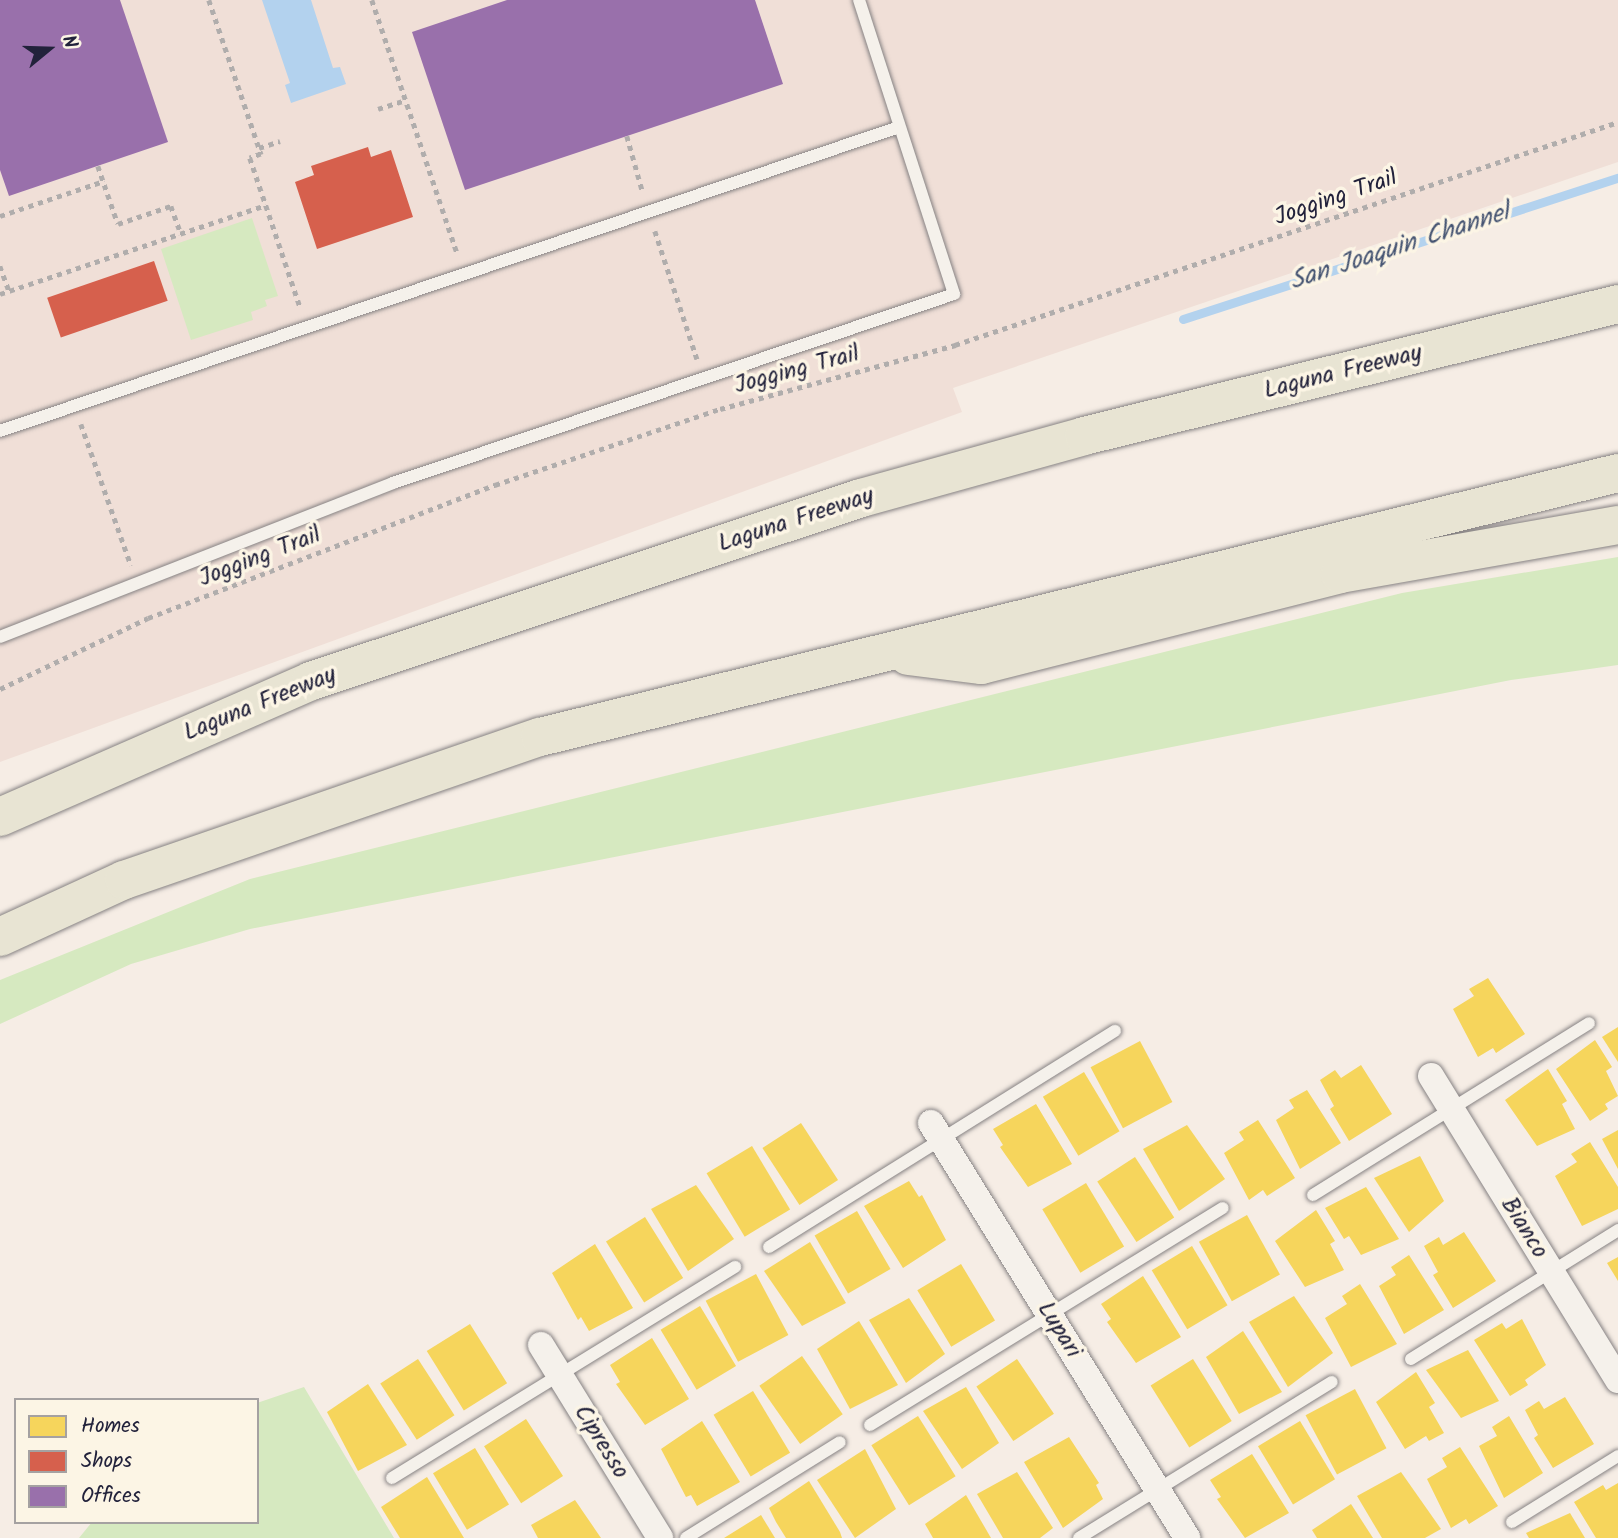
<!DOCTYPE html>
<style>
body{margin:0}
#map{position:relative;width:1618px;height:1538px;overflow:hidden;background:#f6ede5;font-family:Kalam,sans-serif}
div>[style]{position:absolute}
.built>*{inset:0;background:#f0dfd7}
.green>*{inset:0;background:#d6e9c0}
.water>*{inset:0;background:#b3d2ee}
.homes>*{inset:0;background:#f6d55c;transform-origin:0 0}
.shops>*{inset:0;background:#d6604d;transform-origin:0 0}
.offices>*{inset:0;background:#9970ab}
.stream>*{height:9px;margin:-4.5px;padding:0 4.5px;transform-origin:4.5px;border-radius:4.5px;background:#b3d2ee}
.path>*{height:4.5px;margin-top:-2.25px;transform-origin:0;background:repeating-linear-gradient(90deg,#b0adac 0 5px,transparent 0 10px)}
.roads{filter:drop-shadow(0 0 2px #868283) drop-shadow(0 0 2px #868283)}
.lane>*{height:12px;margin:-6px;padding:0 6px;transform-origin:6px;border-radius:6px;background:#f5f1eb}
.street>*{height:26px;margin:-13px;padding:0 13px;transform-origin:13px;border-radius:13px;background:#f5f1eb}
.highway>*{height:38px;margin:-19px;padding:0 19px;transform-origin:19px;border-radius:19px;background:#e8e4d3}
span{translate:-50% -50%;white-space:nowrap;text-align:center;line-height:1.15;-webkit-text-stroke:7px #fcf5e5;paint-order:stroke}
.street-label{font-size:24px;color:#22223b}
.water-label{font-size:26px;color:#455472;font-style:italic}
.legend{position:absolute;left:14px;top:1398px;width:245px;height:126px;box-sizing:border-box;background:#fcf5e5;border:2px solid #a5a1a1;margin:0;padding:9px 12px;list-style:none;font-size:21px;color:#22223b}
.legend li{display:flex;align-items:center;gap:14px;height:35px}
.legend b{width:35px;border:2px solid #a5a1a1}
.north{position:absolute;left:14px;top:14px;width:70px;height:70px;-webkit-text-stroke:5px #fcf5e5;paint-order:stroke;rotate:71deg;font-size:19px;font-weight:700;line-height:28px;text-align:center;color:#22223b}
.north::after{content:'';display:block;margin:auto;width:24px;height:32px;background:#22223b;clip-path:polygon(50% 0,100% 100%,50% 72%,0 100%)}
</style>
<div id="map">
<div class="built">
<i style="clip-path:polygon(0 0,1618px 0,1618px 162px,953px 388px,962px 412px,0 762px)"></i>
</div>
<div class="green">
<i style="clip-path:polygon(252px 218px,278px 296px,265px 300px,267px 306px,251px 312px,253px 320px,191px 340px,161px 249px)"></i>
<i style="clip-path:polygon(1618px 557px,1618px 665px,1511px 680px,250px 929px,131px 964px,0 1024px,0 980px,250px 879px,1402px 593px)"></i>
<i style="clip-path:polygon(304px 1387px,394px 1538px,79px 1538px,92px 1522px,257px 1522px,257px 1403px)"></i>
</div>
<div class="water">
<i style="clip-path:polygon(262px 0,311px 0,333px 68px,340px 67px,346px 84px,291px 103px,285px 85px,290px 83px)"></i>
</div>
<div class="homes">
<i style="clip-path:polygon(1488px 978px,1525px 1034px,1496px 1053px,1493px 1048px,1478px 1057px,1453px 1009px,1474px 996px,1469px 989px)"></i>
<i style="clip-path:polygon(1618px 1027px,1618px 1062px,1602px 1037px)"></i>
<i style="clip-path:polygon(1595px 1040px,1612px 1067px,1606px 1071px,1618px 1096px,1605px 1104px,1608px 1109px,1590px 1121px,1556px 1069px)"></i>
<i style="left:1140px;top:1041px;width:69px;height:56px;rotate:62deg"></i>
<i style="clip-path:polygon(1361px 1065px,1392px 1114px,1349px 1141px,1330px 1109px,1334px 1106px,1320px 1080px,1335px 1070px,1341px 1078px)"></i>
<i style="clip-path:polygon(1548px 1069px,1567px 1101px,1562px 1104px,1575px 1129px,1537px 1146px,1505px 1100px)"></i>
<i style="left:1084px;top:1072px;width:69px;height:48px;rotate:59deg"></i>
<i style="clip-path:polygon(1307px 1090px,1341px 1143px,1300px 1169px,1276px 1120px,1294px 1108px,1289px 1100px)"></i>
<i style="clip-path:polygon(1036px 1104px,1072px 1164px,1028px 1187px,1000px 1147px,1003px 1145px,993px 1129px)"></i>
<i style="clip-path:polygon(1258px 1120px,1295px 1178px,1267px 1196px,1263px 1190px,1249px 1200px,1224px 1153px,1244px 1140px,1239px 1132px)"></i>
<i style="left:801px;top:1123px;width:68px;height:46px;rotate:57deg"></i>
<i style="clip-path:polygon(1187px 1125px,1225px 1179px,1179px 1211px,1143px 1149px)"></i>
<i style="clip-path:polygon(1618px 1130px,1618px 1169px,1602px 1139px)"></i>
<i style="clip-path:polygon(1590px 1142px,1618px 1187px,1618px 1209px,1582px 1226px,1555px 1176px,1577px 1162px,1571px 1154px)"></i>
<i style="left:752px;top:1146px;width:74px;height:53px;rotate:59deg"></i>
<i style="clip-path:polygon(1420px 1156px,1444px 1201px,1409px 1232px,1374px 1178px)"></i>
<i style="left:1135px;top:1157px;width:72px;height:45px;rotate:57deg"></i>
<i style="clip-path:polygon(909px 1181px,919px 1197px,922px 1195px,946px 1240px,903px 1268px,864px 1206px)"></i>
<i style="left:1086px;top:1183px;width:74px;height:51px;rotate:59deg"></i>
<i style="clip-path:polygon(696px 1185px,734px 1239px,688px 1271px,651px 1209px)"></i>
<i style="clip-path:polygon(1366px 1187px,1399px 1239px,1361px 1255px,1349px 1236px,1344px 1239px,1325px 1208px)"></i>
<i style="clip-path:polygon(1316px 1210px,1335px 1241px,1330px 1244px,1344px 1270px,1305px 1287px,1275px 1241px)"></i>
<i style="left:857px;top:1211px;width:67px;height:49px;rotate:60deg"></i>
<i style="left:1247px;top:1215px;width:68px;height:55px;rotate:61deg"></i>
<i style="left:645px;top:1217px;width:72px;height:46px;rotate:58deg"></i>
<i style="clip-path:polygon(1464px 1232px,1496px 1281px,1453px 1308px,1433px 1275px,1438px 1272px,1424px 1246px,1439px 1237px,1443px 1245px)"></i>
<i style="clip-path:polygon(810px 1242px,846px 1303px,802px 1326px,764px 1271px)"></i>
<i style="clip-path:polygon(595px 1244px,633px 1308px,589px 1331px,581px 1317px,578px 1320px,552px 1273px)"></i>
<i style="left:1192px;top:1246px;width:69px;height:47px;rotate:59deg"></i>
<i style="clip-path:polygon(1409px 1255px,1444px 1310px,1404px 1334px,1379px 1286px,1396px 1275px,1391px 1267px)"></i>
<i style="clip-path:polygon(1618px 1257px,1618px 1281px,1607px 1263px)"></i>
<i style="left:961px;top:1264px;width:66px;height:51px;rotate:59deg"></i>
<i style="left:756px;top:1274px;width:69px;height:57px;rotate:62deg"></i>
<i style="clip-path:polygon(1143px 1276px,1181px 1337px,1136px 1363px,1107px 1322px,1111px 1319px,1101px 1304px)"></i>
<i style="clip-path:polygon(1360px 1284px,1397px 1344px,1351px 1367px,1325px 1318px,1347px 1304px,1342px 1296px)"></i>
<i style="clip-path:polygon(1294px 1296px,1333px 1353px,1288px 1387px,1249px 1322px)"></i>
<i style="clip-path:polygon(909px 1298px,945px 1354px,906px 1383px,869px 1320px)"></i>
<i style="left:700px;top:1306px;width:70px;height:46px;rotate:59deg"></i>
<i style="clip-path:polygon(1522px 1319px,1546px 1365px,1525px 1380px,1528px 1385px,1510px 1396px,1474px 1340px,1502px 1323px,1506px 1329px)"></i>
<i style="clip-path:polygon(859px 1321px,898px 1385px,850px 1409px,817px 1349px)"></i>
<i style="left:470px;top:1324px;width:70px;height:51px;rotate:58deg"></i>
<i style="clip-path:polygon(1243px 1331px,1282px 1392px,1239px 1414px,1206px 1357px)"></i>
<i style="clip-path:polygon(652px 1338px,689px 1399px,645px 1425px,616px 1384px,620px 1382px,610px 1365px)"></i>
<i style="clip-path:polygon(1468px 1350px,1499px 1401px,1461px 1418px,1426px 1370px)"></i>
<i style="left:802px;top:1356px;width:71px;height:52px;rotate:55deg"></i>
<i style="left:418px;top:1359px;width:67px;height:45px;rotate:57deg"></i>
<i style="left:1017px;top:1359px;width:66px;height:49px;rotate:56deg"></i>
<i style="left:1193px;top:1359px;width:73px;height:50px;rotate:58deg"></i>
<i style="clip-path:polygon(1416px 1372px,1435px 1403px,1429px 1407px,1444px 1433px,1429px 1441px,1426px 1436px,1405px 1449px,1376px 1402px)"></i>
<i style="clip-path:polygon(368px 1384px,407px 1445px,358px 1471px,327px 1412px)"></i>
<i style="clip-path:polygon(966px 1387px,999px 1443px,962px 1469px,923px 1411px)"></i>
<i style="left:1355px;top:1389px;width:67px;height:56px;rotate:62deg"></i>
<i style="left:753px;top:1391px;width:72px;height:46px;rotate:59deg"></i>
<i style="clip-path:polygon(1565px 1397px,1594px 1444px,1553px 1468px,1534px 1438px,1538px 1435px,1525px 1410px,1539px 1401px,1544px 1409px)"></i>
<i style="left:918px;top:1416px;width:71px;height:55px;rotate:58deg"></i>
<i style="clip-path:polygon(1509px 1416px,1543px 1473px,1504px 1498px,1479px 1446px,1497px 1436px,1492px 1427px)"></i>
<i style="left:526px;top:1419px;width:68px;height:50px;rotate:57deg"></i>
<i style="clip-path:polygon(702px 1421px,740px 1482px,697px 1506px,691px 1495px,686px 1497px,661px 1449px)"></i>
<i style="left:1300px;top:1421px;width:68px;height:49px;rotate:59deg"></i>
<i style="clip-path:polygon(1069px 1437px,1099px 1483px,1096px 1485px,1103px 1499px,1063px 1528px,1024px 1462px)"></i>
<i style="clip-path:polygon(1460px 1447px,1498px 1506px,1469px 1524px,1466px 1519px,1451px 1528px,1427px 1479px,1447px 1467px,1442px 1458px)"></i>
<i style="left:475px;top:1448px;width:66px;height:49px;rotate:59deg"></i>
<i style="clip-path:polygon(865px 1449px,896px 1509px,855px 1538px,817px 1480px)"></i>
<i style="clip-path:polygon(1252px 1454px,1289px 1513px,1245px 1538px,1217px 1499px,1221px 1497px,1210px 1480px)"></i>
<i style="clip-path:polygon(1017px 1472px,1053px 1528px,1040px 1538px,1003px 1538px,977px 1494px)"></i>
<i style="clip-path:polygon(1401px 1472px,1441px 1529px,1425px 1538px,1382px 1538px,1357px 1496px)"></i>
<i style="clip-path:polygon(427px 1477px,464px 1538px,400px 1538px,381px 1507px)"></i>
<i style="clip-path:polygon(809px 1481px,840px 1532px,842px 1538px,786px 1538px,776px 1522px,769px 1508px)"></i>
<i style="clip-path:polygon(1618px 1483px,1618px 1538px,1596px 1538px,1574px 1502px,1603px 1485px,1606px 1490px)"></i>
<i style="clip-path:polygon(966px 1495px,991px 1538px,933px 1538px,925px 1524px)"></i>
<i style="clip-path:polygon(575px 1500px,601px 1538px,538px 1538px,531px 1525px)"></i>
<i style="clip-path:polygon(1351px 1504px,1373px 1538px,1317px 1538px,1312px 1530px)"></i>
<i style="clip-path:polygon(1570px 1513px,1585px 1538px,1529px 1538px,1526px 1533px)"></i>
<i style="clip-path:polygon(761px 1515px,775px 1538px,724px 1538px)"></i>
</div>
<div class="shops">
<i style="clip-path:polygon(368px 147px,371px 157px,391px 150px,413px 217px,317px 249px,295px 182px,314px 175px,311px 166px)"></i>
<i style="left:154px;top:261px;width:42px;height:113px;rotate:71deg"></i>
</div>
<div class="offices">
<i style="clip-path:polygon(0 0,120px 0,168px 142px,9px 196px,0 170px)"></i>
<i style="clip-path:polygon(507px 0,755px 0,783px 84px,465px 190px,412px 32px)"></i>
</div>
<div class="stream">
<i style="left:1183px;top:319px;width:457px;rotate:-18deg"></i>
</div>
<div class="path">
<i style="left:209px;top:0;width:163px;rotate:71.3deg"></i>
<i style="left:261px;top:154px;width:12px;rotate:160deg"></i>
<i style="left:250px;top:158px;width:157px;rotate:71.4deg"></i>
<i style="left:372px;top:0;width:269px;rotate:71.4deg"></i>
<i style="left:378px;top:109px;width:28px;rotate:-18deg"></i>
<i style="left:627px;top:136px;width:59px;rotate:74.3deg"></i>
<i style="left:259px;top:148px;width:22px;rotate:-18deg"></i>
<i style="left:98px;top:166px;width:61px;rotate:71deg"></i>
<i style="left:118px;top:224px;width:56px;rotate:-18.8deg"></i>
<i style="left:171px;top:206px;width:30px;rotate:70deg"></i>
<i style="left:0;top:216px;width:110px;rotate:-18.6deg"></i>
<i style="left:655px;top:231px;width:135px;rotate:71.8deg"></i>
<i style="left:0;top:266px;width:27px;rotate:70deg"></i>
<i style="left:0;top:294px;width:280px;rotate:-18.5deg"></i>
<i style="left:81px;top:424px;width:150px;rotate:70.5deg"></i>
<i style="left:0;top:689px;width:164px;rotate:-25.6deg"></i>
<i style="left:148px;top:618px;width:372px;rotate:-21deg"></i>
<i style="left:495px;top:485px;width:237px;rotate:-18.7deg"></i>
<i style="left:720px;top:409px;width:244px;rotate:-15.2deg"></i>
<i style="left:955px;top:345px;width:699px;rotate:-18.59deg"></i>
</div>
<div class="roads">
<div class="lane">
<i style="left:0;top:431px;width:949px;rotate:-18.68deg"></i>
<i style="left:0;top:637px;width:422px;rotate:-21.4deg"></i>
<i style="left:393px;top:483px;width:592px;rotate:-18.62deg"></i>
<i style="left:954px;top:294px;width:309px;rotate:-107.9deg"></i>
<i style="left:1313px;top:1195px;width:325px;rotate:-31.9deg"></i>
<i style="left:769px;top:1247px;width:408px;rotate:-32deg"></i>
<i style="left:1411px;top:1359px;width:244px;rotate:-31.9deg"></i>
<i style="left:870px;top:1425px;width:414px;rotate:-31.6deg"></i>
<i style="left:392px;top:1478px;width:403px;rotate:-31.6deg"></i>
<i style="left:1512px;top:1522px;width:125px;rotate:-31.9deg"></i>
<i style="left:686px;top:1538px;width:181px;rotate:-31.9deg"></i>
<i style="left:1079px;top:1538px;width:297px;rotate:-31.7deg"></i>
</div>
<div class="street">
<i style="left:1431px;top:1076px;width:357px;rotate:58.4deg"></i>
<i style="left:931px;top:1123px;width:488px;rotate:58.3deg"></i>
<i style="left:541px;top:1345px;width:227px;rotate:58.3deg"></i>
</div>
<div class="highway">
<i style="left:908px;top:656px;width:74px;rotate:7deg"></i>
<i style="left:981px;top:665px;width:370px;rotate:-14.2deg"></i>
<i style="left:1340px;top:574px;width:282px;rotate:-10deg"></i>
<i style="left:0;top:817px;width:339px;rotate:-23.6deg"></i>
<i style="left:311px;top:681px;width:580px;rotate:-18.4deg"></i>
<i style="left:861px;top:498px;width:231px;rotate:-15.5deg"></i>
<i style="left:1084px;top:436px;width:550px;rotate:-13.88deg"></i>
<i style="left:0;top:937px;width:136px;rotate:-24.7deg"></i>
<i style="left:124px;top:880px;width:440px;rotate:-19deg"></i>
<i style="left:540px;top:737px;width:1110px;rotate:-13.76deg"></i>
</div>
</div>
<div class="street-label">
<span style="left:1336px;top:198px;rotate:-19deg">Jogging Trail</span>
<span style="left:797px;top:370px;rotate:-15deg">Jogging Trail</span>
<span style="left:1343px;top:372px;rotate:-14deg">Laguna Freeway</span>
<span style="left:796px;top:520px;rotate:-18deg">Laguna Freeway</span>
<span style="left:260px;top:557px;rotate:-21deg">Jogging Trail</span>
<span style="left:260px;top:704px;rotate:-22deg">Laguna Freeway</span>
<span style="left:1524px;top:1228px;rotate:58deg">Bianco</span>
<span style="left:1059px;top:1330px;rotate:58deg">Lupari</span>
<span style="left:601px;top:1442px;rotate:58deg">Cipresso</span>
</div>
<div class="water-label">
<span style="left:1400px;top:248px;rotate:-18deg">San Joaquin Channel</span>
</div>
<ul class="legend">
<li><b style="height:19px;background:#f6d55c"></b>Homes</li>
<li><b style="height:19px;background:#d6604d"></b>Shops</li>
<li><b style="height:19px;background:#9970ab"></b>Offices</li>
</ul>
<div class="north">N</div>
</div>
